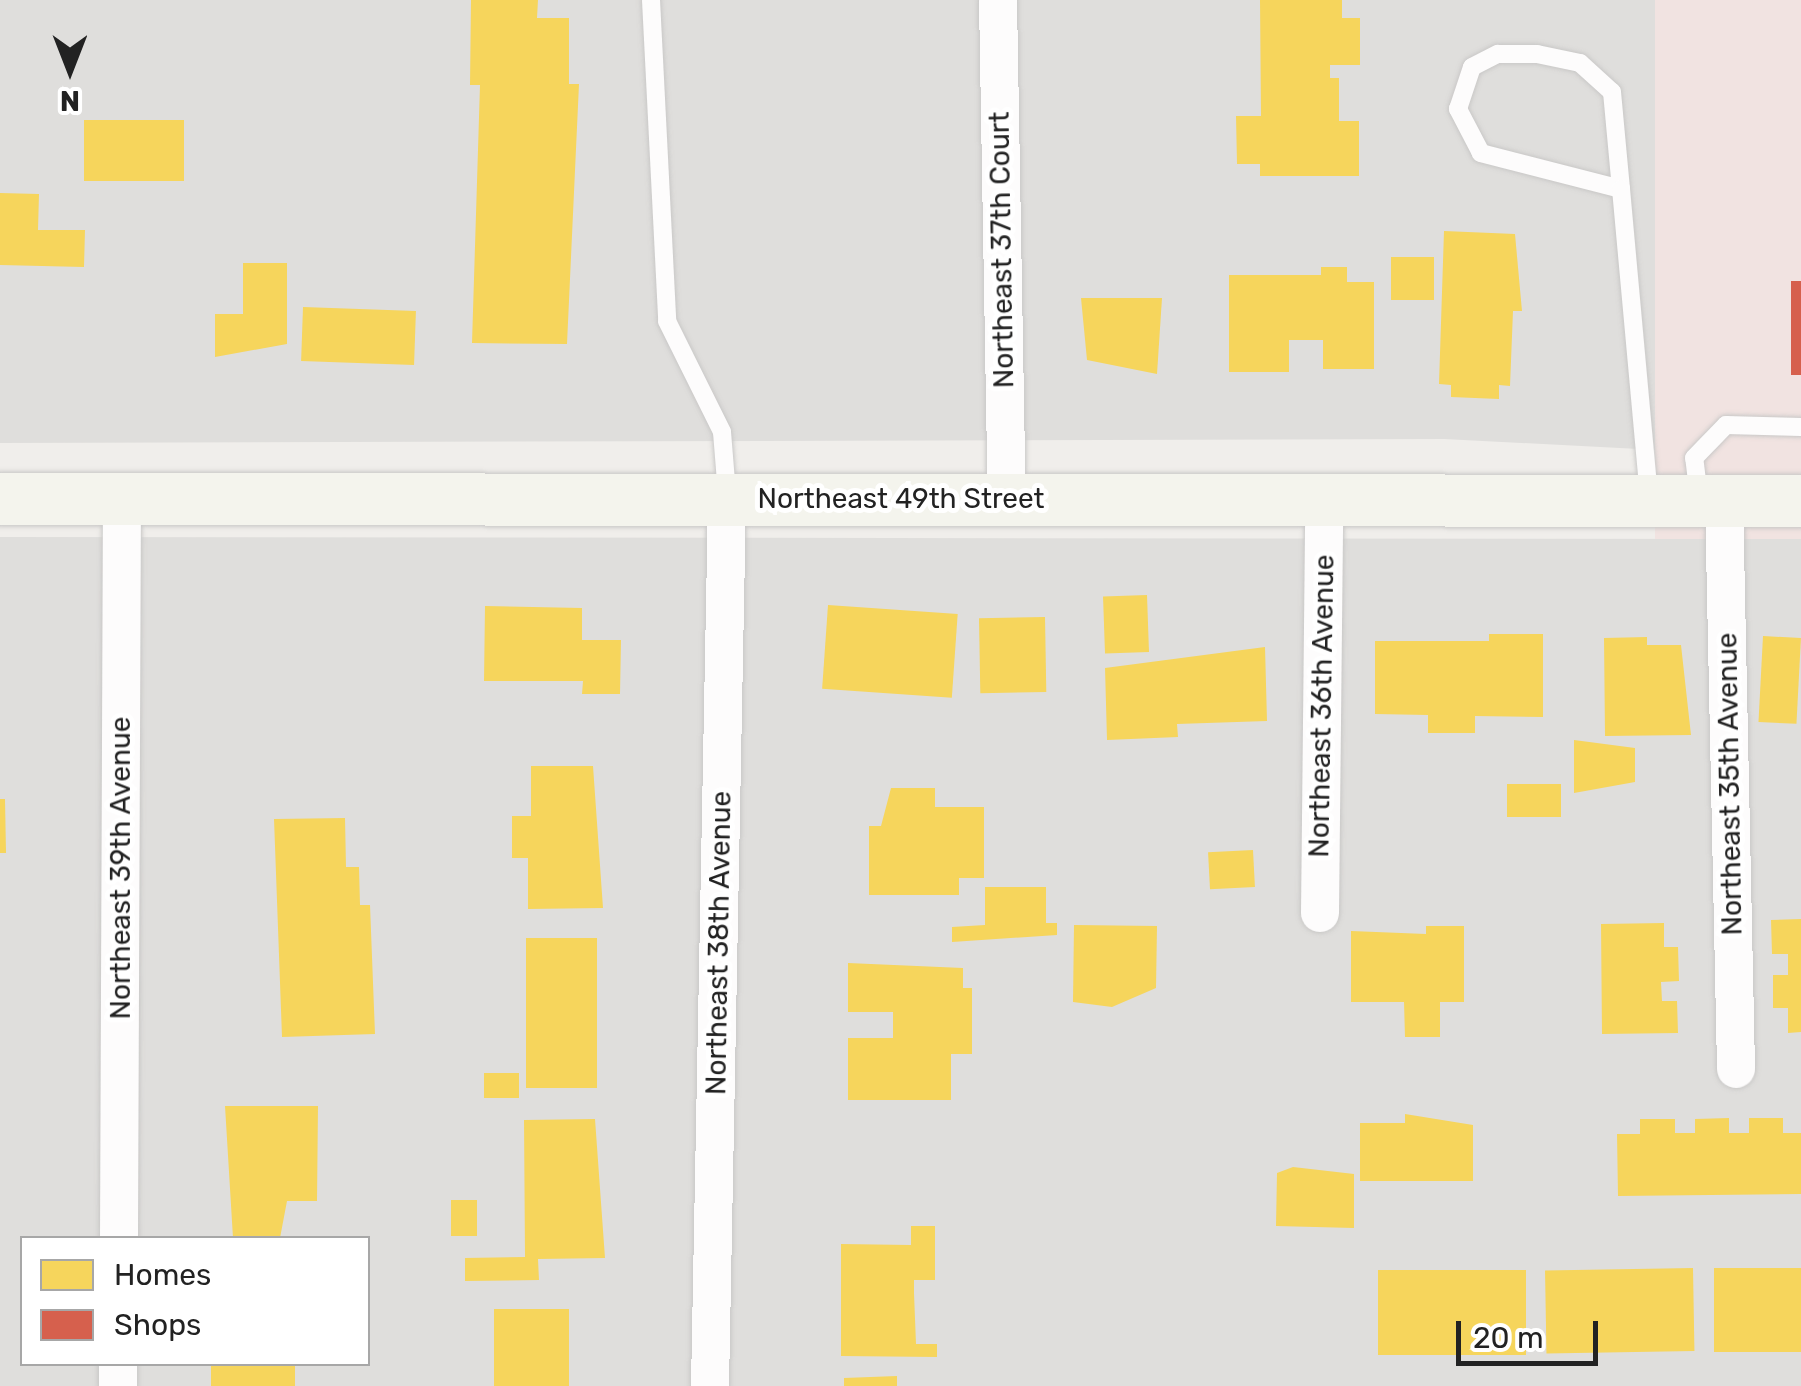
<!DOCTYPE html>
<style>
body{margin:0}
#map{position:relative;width:1801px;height:1386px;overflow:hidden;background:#f0eeeb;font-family:Rubik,sans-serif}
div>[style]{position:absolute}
.residential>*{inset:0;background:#dfdedc}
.commercial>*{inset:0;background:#f1e3e1;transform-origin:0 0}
.homes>*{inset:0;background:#f6d55c;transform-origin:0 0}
.shops>*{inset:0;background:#d6604d;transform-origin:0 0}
.roads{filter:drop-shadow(0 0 2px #c9c8c7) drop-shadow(0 0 2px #c9c8c7)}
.lane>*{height:18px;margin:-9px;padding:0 9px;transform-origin:9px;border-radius:9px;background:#fdfcfc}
.street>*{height:38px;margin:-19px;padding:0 19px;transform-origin:19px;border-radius:19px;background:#fdfcfc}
.secondary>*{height:52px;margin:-26px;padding:0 26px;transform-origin:26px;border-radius:26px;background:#f4f4ed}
span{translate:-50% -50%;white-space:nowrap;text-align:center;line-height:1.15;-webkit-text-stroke:10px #fff;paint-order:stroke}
.street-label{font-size:28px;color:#222}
.legend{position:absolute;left:20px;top:1236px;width:350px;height:130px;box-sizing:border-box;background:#fff;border:2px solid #a7a7a7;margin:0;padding:12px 18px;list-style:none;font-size:30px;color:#222}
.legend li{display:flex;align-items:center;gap:20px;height:50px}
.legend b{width:50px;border:2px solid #a7a7a7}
.north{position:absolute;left:20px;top:20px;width:100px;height:100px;-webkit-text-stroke:8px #fff;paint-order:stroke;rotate:180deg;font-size:28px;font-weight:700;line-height:40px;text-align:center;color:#222}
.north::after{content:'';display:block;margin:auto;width:35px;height:45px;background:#222;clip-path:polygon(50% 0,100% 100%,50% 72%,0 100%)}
.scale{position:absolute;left:1456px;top:1321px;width:142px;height:45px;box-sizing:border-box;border:5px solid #222;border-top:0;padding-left:12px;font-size:30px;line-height:35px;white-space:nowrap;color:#222;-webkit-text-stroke:8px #fff;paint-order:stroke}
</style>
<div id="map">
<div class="residential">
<i style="clip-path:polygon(0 0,1655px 0,1658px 450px,1444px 439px,0 443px)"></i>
<i style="clip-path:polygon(evenodd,0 537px,1801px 539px,1801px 1386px,0 1386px,0 537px,22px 1238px,368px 1238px,368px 1364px,22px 1364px,22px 1238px)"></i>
</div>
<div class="commercial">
<i style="left:1655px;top:0;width:146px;height:539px"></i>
</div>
<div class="homes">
<i style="clip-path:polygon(471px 0,538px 0,537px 18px,569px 18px,569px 84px,579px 84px,567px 344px,472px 343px,480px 85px,470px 85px)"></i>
<i style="clip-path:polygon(1260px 0,1342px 0,1342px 18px,1360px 18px,1360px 65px,1330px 65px,1330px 78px,1339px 78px,1339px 121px,1359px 121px,1359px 176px,1260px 176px,1260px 164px,1237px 164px,1236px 116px,1261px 116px)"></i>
<i style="left:84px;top:120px;width:100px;height:61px"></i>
<i style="clip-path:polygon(0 193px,39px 194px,38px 230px,85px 230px,84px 267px,0 265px)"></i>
<i style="clip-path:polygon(1444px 231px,1515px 234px,1522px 311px,1513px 311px,1510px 386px,1499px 385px,1499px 399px,1451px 397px,1451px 385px,1439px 384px)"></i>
<i style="left:1391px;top:257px;width:43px;height:43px"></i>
<i style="clip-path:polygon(243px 263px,287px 263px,287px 344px,215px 357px,215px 314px,243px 314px)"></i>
<i style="clip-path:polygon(1321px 267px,1347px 267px,1347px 282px,1374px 282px,1374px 369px,1323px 369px,1323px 340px,1289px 340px,1289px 372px,1229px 372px,1229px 275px,1321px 275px)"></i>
<i style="clip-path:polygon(1081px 298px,1162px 298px,1157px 374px,1087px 360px)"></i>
<i style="left:303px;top:307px;width:113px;height:54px;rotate:2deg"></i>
<i style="left:1147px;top:595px;width:57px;height:44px;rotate:88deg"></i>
<i style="left:828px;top:605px;width:130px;height:84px;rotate:4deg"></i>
<i style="clip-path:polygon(485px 606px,582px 608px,582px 640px,621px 640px,620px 694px,582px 694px,583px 681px,484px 681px)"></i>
<i style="left:1045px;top:617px;width:75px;height:66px;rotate:89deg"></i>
<i style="clip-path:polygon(1489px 634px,1543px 634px,1543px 717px,1475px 716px,1475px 733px,1428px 733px,1428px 715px,1375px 714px,1375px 641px,1489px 641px)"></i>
<i style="left:1763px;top:636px;width:38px;height:86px;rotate:3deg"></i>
<i style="clip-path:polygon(1647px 637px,1647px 645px,1681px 645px,1691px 735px,1605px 736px,1604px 638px)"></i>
<i style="clip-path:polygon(1265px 647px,1267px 721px,1177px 724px,1178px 737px,1107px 740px,1105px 668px)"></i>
<i style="clip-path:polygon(1574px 740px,1635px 748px,1635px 782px,1574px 793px)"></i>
<i style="clip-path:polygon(531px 766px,593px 766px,603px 908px,528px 909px,528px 858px,512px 858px,512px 816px,531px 816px)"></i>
<i style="left:1507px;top:784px;width:54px;height:33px"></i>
<i style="clip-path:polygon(891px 788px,935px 788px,935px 807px,984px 807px,984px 878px,959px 878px,959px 895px,869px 895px,869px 826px,881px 826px)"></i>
<i style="clip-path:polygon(0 799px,5px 799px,6px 853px,0 853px)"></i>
<i style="clip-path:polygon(345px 818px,346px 867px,359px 867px,360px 905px,370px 905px,375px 1034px,282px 1037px,274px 819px)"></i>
<i style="left:1253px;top:850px;width:37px;height:45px;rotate:87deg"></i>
<i style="clip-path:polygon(985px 887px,1046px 887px,1046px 923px,1057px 923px,1057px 935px,952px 942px,952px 927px,985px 925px)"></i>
<i style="clip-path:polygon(1801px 919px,1801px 1032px,1788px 1033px,1788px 1008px,1773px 1008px,1773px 975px,1788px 975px,1788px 954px,1772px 954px,1771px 920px)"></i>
<i style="clip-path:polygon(1664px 923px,1664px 947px,1678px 947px,1679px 981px,1661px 982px,1662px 1001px,1677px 1001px,1678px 1033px,1602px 1034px,1601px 924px)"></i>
<i style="clip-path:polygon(1074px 925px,1157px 926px,1156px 988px,1112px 1007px,1073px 1002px)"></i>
<i style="clip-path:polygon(1426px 926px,1464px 926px,1464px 1002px,1440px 1002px,1440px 1037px,1405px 1037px,1404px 1002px,1351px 1002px,1351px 931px,1426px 934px)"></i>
<i style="left:526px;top:938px;width:71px;height:150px"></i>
<i style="clip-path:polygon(848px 963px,963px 968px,963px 988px,972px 988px,972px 1054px,951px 1054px,951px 1100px,848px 1100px,848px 1038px,893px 1038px,893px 1012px,848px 1012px)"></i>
<i style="left:484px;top:1073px;width:35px;height:25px"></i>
<i style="clip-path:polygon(225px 1106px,318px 1106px,317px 1201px,287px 1201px,280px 1238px,233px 1238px)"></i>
<i style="clip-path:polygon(1405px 1114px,1473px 1125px,1473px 1181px,1360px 1181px,1360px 1123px,1405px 1123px)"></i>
<i style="clip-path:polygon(1729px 1118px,1729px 1133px,1749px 1133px,1749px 1118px,1783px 1118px,1783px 1133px,1801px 1133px,1801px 1194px,1618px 1196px,1617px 1134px,1640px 1134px,1640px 1119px,1675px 1119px,1675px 1133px,1695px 1133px,1695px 1119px)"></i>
<i style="clip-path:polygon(595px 1119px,605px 1258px,538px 1259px,539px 1280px,465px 1281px,465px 1258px,525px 1257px,524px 1120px)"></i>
<i style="clip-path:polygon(1293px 1167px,1354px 1174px,1354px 1228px,1276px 1226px,1277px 1173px)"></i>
<i style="left:451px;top:1200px;width:26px;height:36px"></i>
<i style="clip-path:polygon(911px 1226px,935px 1226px,935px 1280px,914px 1280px,914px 1293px,916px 1344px,937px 1344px,937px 1357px,841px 1356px,841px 1244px,911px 1245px)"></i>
<i style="left:1693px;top:1268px;width:83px;height:148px;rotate:89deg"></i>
<i style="left:1714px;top:1268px;width:87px;height:84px"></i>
<i style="left:1378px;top:1270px;width:148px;height:85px"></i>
<i style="left:494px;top:1309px;width:75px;height:77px"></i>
<i style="left:211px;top:1364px;width:84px;height:22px"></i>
<i style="clip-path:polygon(897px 1376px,897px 1386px,844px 1386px,844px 1378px)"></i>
</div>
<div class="shops">
<i style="left:1791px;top:281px;width:10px;height:94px"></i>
</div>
<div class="roads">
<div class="lane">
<i style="left:651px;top:0;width:321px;rotate:87.1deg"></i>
<i style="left:667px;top:321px;width:124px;rotate:63.6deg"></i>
<i style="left:722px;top:432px;width:62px;rotate:85.4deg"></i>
<i style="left:1621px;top:189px;width:145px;rotate:-165.6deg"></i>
<i style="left:1481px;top:153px;width:50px;rotate:-117.6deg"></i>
<i style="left:1458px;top:109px;width:44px;rotate:-71.6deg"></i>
<i style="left:1472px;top:67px;width:29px;rotate:-27deg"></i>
<i style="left:1498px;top:54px;width:39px"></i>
<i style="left:1537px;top:54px;width:44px;rotate:11.8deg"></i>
<i style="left:1580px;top:63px;width:43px;rotate:42.2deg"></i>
<i style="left:1612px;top:92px;width:97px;rotate:84.7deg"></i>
<i style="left:1621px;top:189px;width:307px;rotate:84.8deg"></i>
<i style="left:1699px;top:497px;width:39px;rotate:-97deg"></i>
<i style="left:1694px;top:458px;width:46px;rotate:-45.9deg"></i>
<i style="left:1726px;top:425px;width:75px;rotate:1.5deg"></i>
</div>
<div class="street">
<i style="left:998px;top:0;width:499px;rotate:89deg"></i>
<i style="left:1724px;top:500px;width:569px;rotate:88.79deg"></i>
<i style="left:1320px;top:913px;width:414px;rotate:-89.4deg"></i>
<i style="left:119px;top:1238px;width:740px;rotate:-89.77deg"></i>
<i style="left:118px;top:1386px;width:22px;rotate:-90deg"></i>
<i style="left:710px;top:1386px;width:887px;rotate:-88.9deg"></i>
</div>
<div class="secondary">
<i style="left:0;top:499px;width:1801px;rotate:0.06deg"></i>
</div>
</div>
<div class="street-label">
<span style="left:1002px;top:250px;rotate:-91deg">Northeast 37th Court</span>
<span style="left:901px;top:499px">Northeast 49th Street</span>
<span style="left:1322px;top:706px;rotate:-89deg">Northeast 36th Avenue</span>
<span style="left:1730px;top:784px;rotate:-91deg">Northeast 35th Avenue</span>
<span style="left:121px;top:868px;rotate:-90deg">Northeast 39th Avenue</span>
<span style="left:719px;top:943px;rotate:-89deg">Northeast 38th Avenue</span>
</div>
<ul class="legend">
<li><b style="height:28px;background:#f6d55c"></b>Homes</li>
<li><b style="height:28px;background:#d6604d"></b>Shops</li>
</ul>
<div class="north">N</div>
<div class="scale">20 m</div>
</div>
